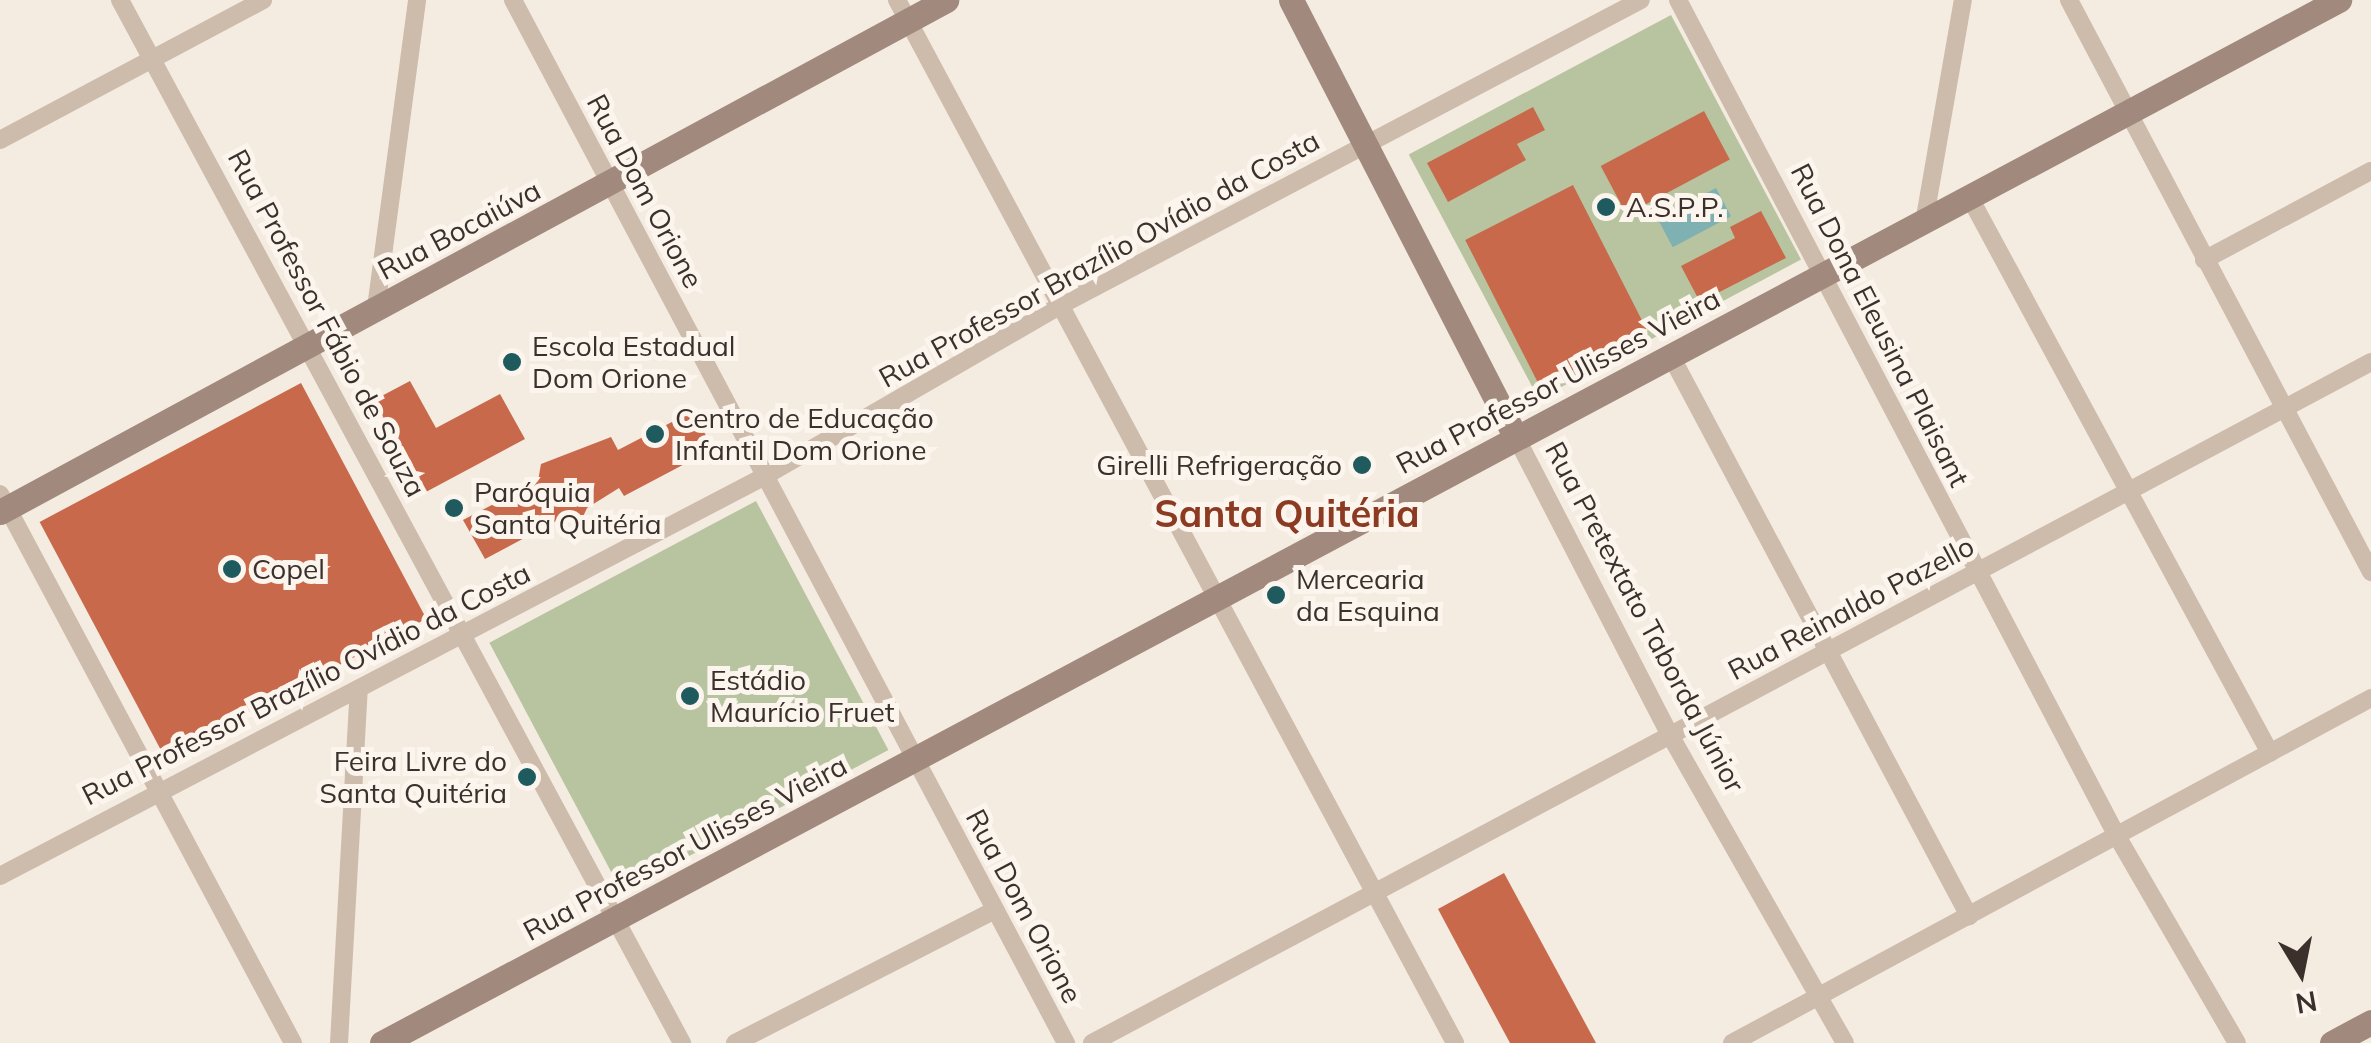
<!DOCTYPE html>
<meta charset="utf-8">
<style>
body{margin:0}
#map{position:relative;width:2371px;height:1043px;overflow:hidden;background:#f4ebe1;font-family:Mulish,sans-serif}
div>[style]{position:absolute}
.green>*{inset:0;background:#b8c4a0;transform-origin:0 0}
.water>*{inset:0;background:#7fb0b2;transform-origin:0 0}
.building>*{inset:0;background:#c8694b;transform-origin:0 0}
.street>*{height:18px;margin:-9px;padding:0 9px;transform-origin:9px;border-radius:9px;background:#cdbbac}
.secondary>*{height:25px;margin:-12.5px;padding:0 12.5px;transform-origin:12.5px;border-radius:12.5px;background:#a18a7d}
.dots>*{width:28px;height:28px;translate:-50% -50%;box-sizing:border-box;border:5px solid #fbf5ee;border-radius:50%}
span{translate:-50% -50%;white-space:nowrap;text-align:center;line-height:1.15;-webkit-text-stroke:10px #fbf5ee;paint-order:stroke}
.street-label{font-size:28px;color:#3b302b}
.poi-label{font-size:28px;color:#3b302b}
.left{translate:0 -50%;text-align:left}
.right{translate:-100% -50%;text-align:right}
.district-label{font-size:38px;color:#8c3b22;font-weight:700}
.north{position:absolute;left:2251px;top:923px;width:100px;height:100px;-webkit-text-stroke:8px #fbf5ee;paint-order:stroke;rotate:170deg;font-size:28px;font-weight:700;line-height:40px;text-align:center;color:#3b302b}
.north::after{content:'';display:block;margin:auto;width:35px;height:45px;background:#3b302b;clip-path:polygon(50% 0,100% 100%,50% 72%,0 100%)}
</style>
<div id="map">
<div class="green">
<i style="left:1671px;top:15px;width:277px;height:297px;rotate:62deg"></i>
<i style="left:756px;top:501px;width:282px;height:302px;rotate:62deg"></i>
</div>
<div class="water">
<i style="left:1716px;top:188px;width:32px;height:66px;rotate:62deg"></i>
</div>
<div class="building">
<i style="clip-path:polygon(1533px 107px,1545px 130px,1517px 144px,1526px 160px,1448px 202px,1427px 163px)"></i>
<i style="left:1704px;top:111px;width:55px;height:117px;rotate:62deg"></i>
<i style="left:1573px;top:185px;width:165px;height:121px;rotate:63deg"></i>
<i style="clip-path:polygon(1761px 211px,1786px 258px,1700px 302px,1681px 266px,1735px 238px,1730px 227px)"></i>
<i style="clip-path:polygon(410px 381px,436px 428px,500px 394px,525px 439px,424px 493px,374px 400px)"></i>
<i style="left:301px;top:383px;width:267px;height:296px;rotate:62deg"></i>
<i style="clip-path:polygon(693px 411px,713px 449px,624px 496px,619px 488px,587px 508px,581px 521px,560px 519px,485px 559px,463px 520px,538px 481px,541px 464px,611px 437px,618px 450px)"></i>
<i style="clip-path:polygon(1504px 873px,1596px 1043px,1510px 1043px,1462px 954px,1438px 909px)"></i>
</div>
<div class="street">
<i style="left:120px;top:0;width:1185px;rotate:61.68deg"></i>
<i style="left:513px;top:0;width:1181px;rotate:62.07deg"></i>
<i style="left:897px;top:0;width:1183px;rotate:61.85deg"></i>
<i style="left:1678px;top:0;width:944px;rotate:62.3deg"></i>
<i style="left:2117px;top:836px;width:239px;rotate:59.9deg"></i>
<i style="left:2069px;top:0;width:647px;rotate:62.17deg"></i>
<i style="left:0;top:140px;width:298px;rotate:-28deg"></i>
<i style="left:1969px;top:196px;width:633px;rotate:61.61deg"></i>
<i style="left:1925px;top:217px;width:220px;rotate:-80.1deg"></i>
<i style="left:2204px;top:260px;width:189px;rotate:-28.1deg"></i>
<i style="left:376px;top:308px;width:311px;rotate:-82.4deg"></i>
<i style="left:1670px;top:354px;width:637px;rotate:61.99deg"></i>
<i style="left:1516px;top:437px;width:335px;rotate:62.7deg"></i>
<i style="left:1670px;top:735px;width:354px;rotate:60.4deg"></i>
<i style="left:0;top:494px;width:622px;rotate:61.91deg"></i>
<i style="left:0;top:876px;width:863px;rotate:-27.6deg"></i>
<i style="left:765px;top:476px;width:342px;rotate:-30deg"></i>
<i style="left:1061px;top:305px;width:655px;rotate:-27.74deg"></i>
<i style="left:339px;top:1043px;width:355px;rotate:-86.8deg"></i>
<i style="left:735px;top:1043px;width:292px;rotate:-27.1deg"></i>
<i style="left:1092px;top:1043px;width:1449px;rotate:-28.03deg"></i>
<i style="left:1732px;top:1043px;width:726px;rotate:-28.36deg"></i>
</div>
<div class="secondary">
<i style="left:1291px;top:0;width:492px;rotate:62.8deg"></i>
<i style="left:0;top:512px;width:1076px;rotate:-28.42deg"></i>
<i style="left:382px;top:1043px;width:2218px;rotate:-28.06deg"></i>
<i style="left:2332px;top:1043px;width:44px;rotate:-28.3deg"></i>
</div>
<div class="dots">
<i style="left:1606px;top:207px;background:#1f5a5e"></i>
<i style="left:512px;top:362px;background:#1f5a5e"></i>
<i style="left:655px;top:434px;background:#1f5a5e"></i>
<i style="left:1362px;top:465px;background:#1f5a5e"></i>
<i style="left:454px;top:508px;background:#1f5a5e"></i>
<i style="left:232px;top:569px;background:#1f5a5e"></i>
<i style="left:1276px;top:595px;background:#1f5a5e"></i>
<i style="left:690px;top:696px;background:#1f5a5e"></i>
<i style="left:527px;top:777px;background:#1f5a5e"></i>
</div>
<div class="street-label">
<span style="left:645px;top:191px;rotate:62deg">Rua Dom Orione</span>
<span style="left:459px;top:230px;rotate:-28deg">Rua Bocaiúva</span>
<span style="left:1099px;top:259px;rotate:-29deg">Rua Professor Brazílio Ovídio da Costa</span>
<span style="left:327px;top:323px;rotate:62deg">Rua Professor Fábio de Souza</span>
<span style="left:1880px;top:325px;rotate:63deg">Rua Dona Eleusina Plaisant</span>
<span style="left:1558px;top:381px;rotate:-28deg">Rua Professor Ulisses Vieira</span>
<span style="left:1851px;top:608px;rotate:-28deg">Rua Reinaldo Pazello</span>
<span style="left:1645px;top:617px;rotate:62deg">Rua Pretextato Taborda Júnior</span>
<span style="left:306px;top:684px;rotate:-27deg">Rua Professor Brazílio Ovídio da Costa</span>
<span style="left:685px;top:848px;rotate:-28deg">Rua Professor Ulisses Vieira</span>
<span style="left:1024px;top:906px;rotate:62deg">Rua Dom Orione</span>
</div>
<div class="poi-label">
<span class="left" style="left:1626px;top:207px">A.S.P.P.</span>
<span class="left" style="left:532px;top:362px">Escola Estadual<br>Dom Orione</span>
<span class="left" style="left:675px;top:434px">Centro de Educação<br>Infantil Dom Orione</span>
<span class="right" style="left:1342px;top:465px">Girelli Refrigeração</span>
<span class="left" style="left:474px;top:508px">Paróquia<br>Santa Quitéria</span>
<span class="left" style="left:252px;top:569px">Copel</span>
<span class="left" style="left:1296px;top:595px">Mercearia<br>da Esquina</span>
<span class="left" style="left:710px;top:696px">Estádio<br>Maurício Fruet</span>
<span class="right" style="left:507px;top:777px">Feira Livre do<br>Santa Quitéria</span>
</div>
<div class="district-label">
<span style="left:1287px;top:514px">Santa Quitéria</span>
</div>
<div class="north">N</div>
</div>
